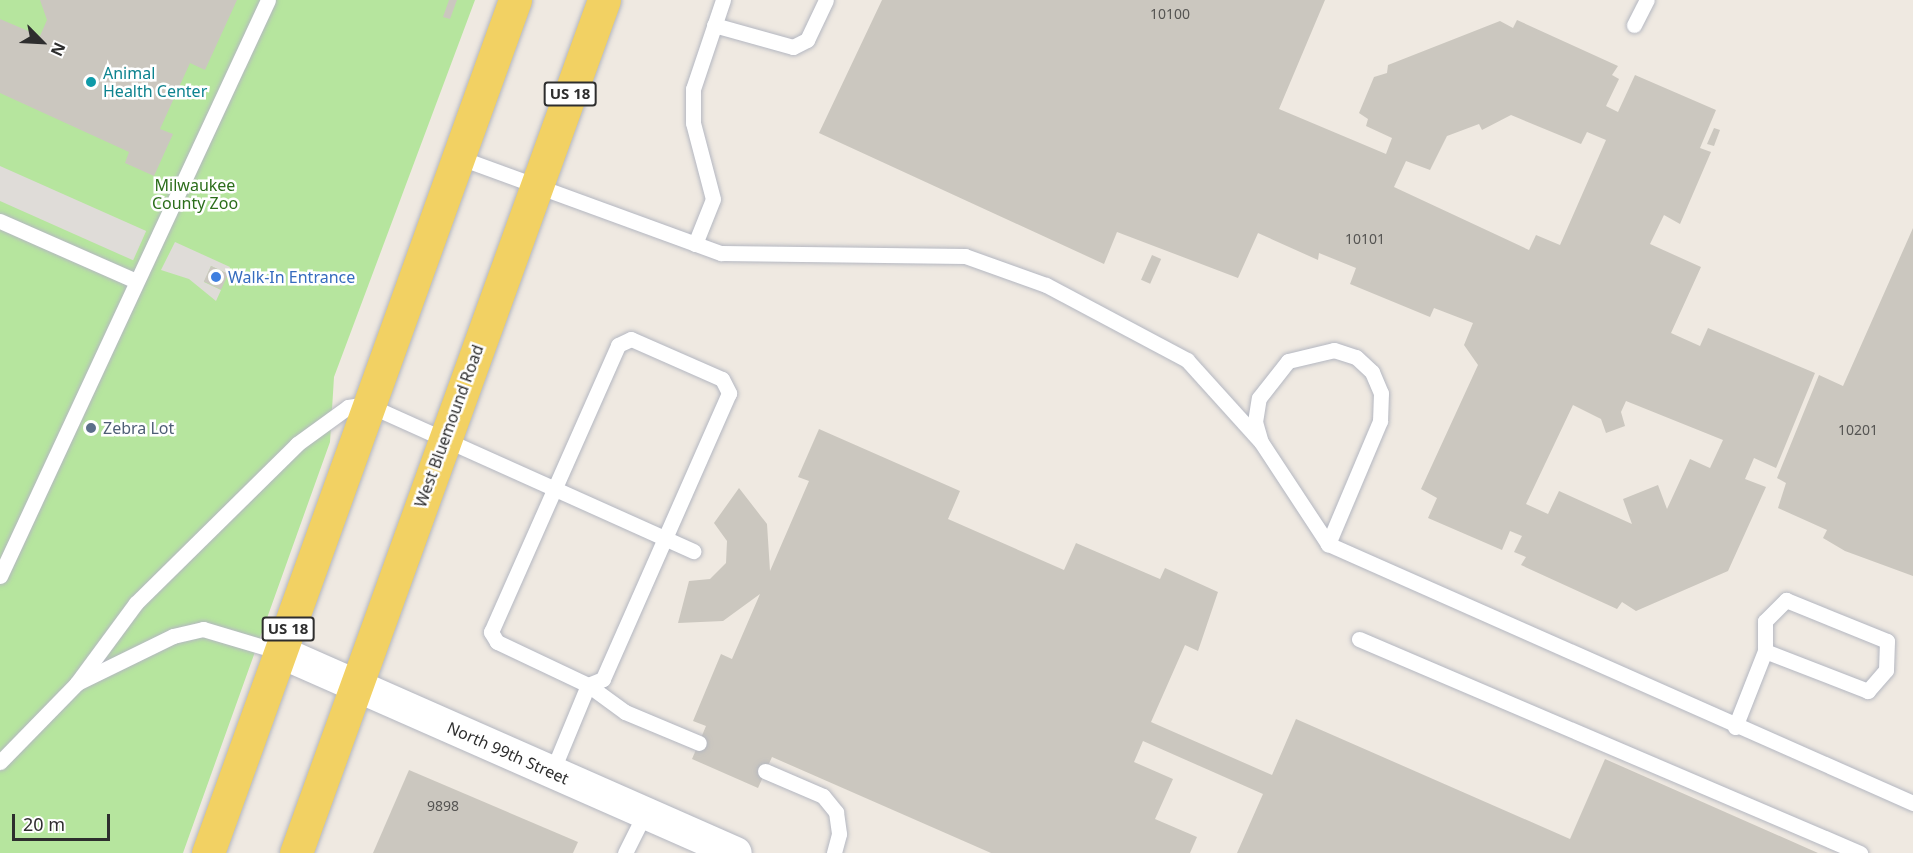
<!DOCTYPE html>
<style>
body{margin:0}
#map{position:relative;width:1913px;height:853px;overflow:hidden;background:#efe9e1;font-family:"Noto Sans",sans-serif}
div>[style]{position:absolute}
.green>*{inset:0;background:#b6e59e}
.plaza>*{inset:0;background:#dfdcd8;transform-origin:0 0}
.building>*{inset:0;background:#cbc7bf;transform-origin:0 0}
.roads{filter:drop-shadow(0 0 2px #b4b7c1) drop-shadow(0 0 2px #b4b7c1)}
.service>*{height:15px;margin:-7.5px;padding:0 7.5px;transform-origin:7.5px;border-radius:7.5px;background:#fff}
.minor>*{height:32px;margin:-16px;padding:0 16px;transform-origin:16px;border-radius:16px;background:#fff}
.primary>*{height:33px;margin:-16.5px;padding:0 16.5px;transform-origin:16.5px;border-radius:16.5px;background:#f2d163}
.dots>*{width:16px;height:16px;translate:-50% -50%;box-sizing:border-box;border:3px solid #fff;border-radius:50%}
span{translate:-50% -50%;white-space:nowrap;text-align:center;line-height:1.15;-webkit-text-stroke:5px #fff;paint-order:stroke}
.number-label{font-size:14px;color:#555452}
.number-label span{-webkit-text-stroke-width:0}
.shield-label span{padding:2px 4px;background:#fff;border:2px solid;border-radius:4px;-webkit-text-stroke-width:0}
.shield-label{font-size:15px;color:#2e2e2e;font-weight:700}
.culture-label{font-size:16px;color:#0d838f}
.left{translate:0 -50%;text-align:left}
.park-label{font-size:16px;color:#2c6e1b}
.shop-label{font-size:16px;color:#366cbe}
.street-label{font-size:16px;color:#2e2e2e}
.service-label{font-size:16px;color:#4e5e75}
.north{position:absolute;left:12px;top:12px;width:60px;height:60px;-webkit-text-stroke:4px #fff;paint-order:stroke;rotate:114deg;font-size:16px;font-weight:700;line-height:24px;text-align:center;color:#2e2e2e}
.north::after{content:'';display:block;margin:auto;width:21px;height:27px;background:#2e2e2e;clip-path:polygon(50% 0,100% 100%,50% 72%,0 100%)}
.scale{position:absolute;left:12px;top:814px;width:98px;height:27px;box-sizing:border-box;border:3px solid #2e2e2e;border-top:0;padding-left:8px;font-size:18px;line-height:21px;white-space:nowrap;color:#2e2e2e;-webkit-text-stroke:4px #fff;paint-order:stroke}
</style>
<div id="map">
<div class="green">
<i style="clip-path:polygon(0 0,475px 0,334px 377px,330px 442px,183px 853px,0 853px)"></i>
</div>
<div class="plaza">
<i style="left:0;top:166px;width:160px;height:32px;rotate:24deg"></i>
<i style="clip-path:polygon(175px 242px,230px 267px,228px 274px,211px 266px,208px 273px,204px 282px,221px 290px,216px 301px,189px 279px,161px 270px)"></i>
</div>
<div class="building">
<i style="clip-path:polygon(40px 0,237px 0,205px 70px,190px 63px,160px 129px,173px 134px,154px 176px,125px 163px,129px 152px,0 93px,0 19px,40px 36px,47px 20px)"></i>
<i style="clip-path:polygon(449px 0,457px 0,450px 19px,443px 17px)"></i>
<i style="clip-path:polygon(evenodd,882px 0,1325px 0,1279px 109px,1386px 154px,1392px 138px,1366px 126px,1368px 119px,1359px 113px,1374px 77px,1387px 73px,1388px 65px,1500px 21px,1513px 28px,1517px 20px,1618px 66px,1612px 75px,1619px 79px,1606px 106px,1618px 112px,1635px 75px,1716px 110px,1700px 148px,1711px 152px,1680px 224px,1664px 215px,1650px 244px,1701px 267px,1671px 333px,1700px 346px,1708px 328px,1815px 373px,1776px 468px,1754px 458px,1745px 479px,1766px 487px,1728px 571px,1636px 611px,1622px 602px,1617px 609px,1521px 565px,1526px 557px,1514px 552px,1522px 536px,1510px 531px,1502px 550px,1428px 518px,1437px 498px,1421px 489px,1478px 365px,1464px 345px,1473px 323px,1434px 308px,1430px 317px,1350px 284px,1356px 268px,1319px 253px,1318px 260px,1258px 233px,1238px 278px,1117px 232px,1104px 264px,819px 133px,882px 0,1511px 115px,1581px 144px,1587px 132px,1606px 140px,1560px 245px,1536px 235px,1529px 250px,1394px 187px,1406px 161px,1430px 170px,1447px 136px,1479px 124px,1482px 130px,1511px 115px,882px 0,1626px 401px,1723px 440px,1710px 468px,1690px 459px,1667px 509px,1658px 485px,1623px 499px,1632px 524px,1559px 491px,1548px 514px,1526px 504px,1573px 405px,1601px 419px,1606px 433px,1625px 426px,1621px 412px,1626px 401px)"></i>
<i style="clip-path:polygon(1714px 128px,1720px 130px,1714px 146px,1707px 144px)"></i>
<i style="clip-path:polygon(1913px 228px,1913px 576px,1845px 551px,1823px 538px,1827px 530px,1778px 508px,1786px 483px,1777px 478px,1819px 375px,1843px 386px)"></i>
<i style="left:1152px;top:255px;width:10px;height:27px;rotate:24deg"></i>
<i style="left:211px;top:266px;width:19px;height:17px;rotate:25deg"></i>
<i style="clip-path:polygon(819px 429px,960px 491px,948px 519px,1064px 570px,1076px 543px,1160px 579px,1165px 568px,1218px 592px,1198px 651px,1185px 645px,1151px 722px,1272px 775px,1296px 719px,1570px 839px,1605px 759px,1818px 853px,1237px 853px,1263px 794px,1143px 741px,1134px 762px,1173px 779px,1155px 819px,1197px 837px,1190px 853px,991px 853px,772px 757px,758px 788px,692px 759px,706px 726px,693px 721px,721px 654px,732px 659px,760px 594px,723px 621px,678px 623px,689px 581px,710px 579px,726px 563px,727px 541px,714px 523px,739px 488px,767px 524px,770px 571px,809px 481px,798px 477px)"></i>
<i style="clip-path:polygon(409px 770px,578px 842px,573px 853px,373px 853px)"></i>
</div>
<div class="roads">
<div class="service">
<i style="left:714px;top:25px;width:82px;rotate:15.6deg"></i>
<i style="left:793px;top:47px;width:16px;rotate:-27deg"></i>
<i style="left:807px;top:40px;width:44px;rotate:-64.6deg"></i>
<i style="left:1634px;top:25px;width:28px;rotate:-63deg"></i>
<i style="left:458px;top:157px;width:280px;rotate:20.1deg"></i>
<i style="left:721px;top:253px;width:244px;rotate:0.7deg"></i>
<i style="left:965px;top:256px;width:86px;rotate:19.7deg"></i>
<i style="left:1046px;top:285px;width:160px;rotate:28deg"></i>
<i style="left:1187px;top:360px;width:110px;rotate:47.9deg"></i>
<i style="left:1261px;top:442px;width:122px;rotate:56.7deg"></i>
<i style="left:1328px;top:544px;width:640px;rotate:23.88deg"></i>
<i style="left:0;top:221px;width:149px;rotate:23.8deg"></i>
<i style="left:695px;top:244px;width:48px;rotate:-68.2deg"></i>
<i style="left:713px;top:199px;width:79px;rotate:-104.7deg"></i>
<i style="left:693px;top:123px;width:34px;rotate:-90deg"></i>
<i style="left:693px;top:89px;width:94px;rotate:-71.4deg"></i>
<i style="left:631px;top:339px;width:99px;rotate:23.7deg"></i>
<i style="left:722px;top:379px;width:16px;rotate:63deg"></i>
<i style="left:729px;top:393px;width:313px;rotate:113.8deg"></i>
<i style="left:603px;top:679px;width:16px;rotate:158deg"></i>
<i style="left:588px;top:685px;width:101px;rotate:-154.7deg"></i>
<i style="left:497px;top:642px;width:12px;rotate:-121deg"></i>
<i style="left:491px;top:632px;width:314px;rotate:-66.1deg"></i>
<i style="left:618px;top:345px;width:14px;rotate:-25deg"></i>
<i style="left:1260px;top:439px;width:18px;rotate:-106deg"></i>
<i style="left:1255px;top:422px;width:24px;rotate:-81deg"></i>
<i style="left:1259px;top:398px;width:47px;rotate:-51.9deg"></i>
<i style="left:1288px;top:361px;width:47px;rotate:-13.4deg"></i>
<i style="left:1334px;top:350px;width:23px;rotate:18deg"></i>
<i style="left:1356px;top:357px;width:22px;rotate:43deg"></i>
<i style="left:1372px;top:372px;width:23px;rotate:67deg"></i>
<i style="left:1381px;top:393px;width:28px;rotate:92deg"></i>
<i style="left:1380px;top:421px;width:134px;rotate:112.9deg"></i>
<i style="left:0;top:576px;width:635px;rotate:-65.05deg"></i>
<i style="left:1359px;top:639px;width:545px;rotate:23.13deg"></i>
<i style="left:77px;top:683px;width:107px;rotate:-26.1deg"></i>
<i style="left:173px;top:636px;width:31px;rotate:-13deg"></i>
<i style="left:203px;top:629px;width:80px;rotate:16.6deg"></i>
<i style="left:1735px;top:727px;width:82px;rotate:-68.5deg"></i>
<i style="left:1765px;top:651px;width:30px;rotate:-90deg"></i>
<i style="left:1765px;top:621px;width:30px;rotate:-45deg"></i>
<i style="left:1786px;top:600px;width:109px;rotate:22.1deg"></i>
<i style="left:1887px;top:641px;width:29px;rotate:92deg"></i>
<i style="left:1886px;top:670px;width:28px;rotate:131deg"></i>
<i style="left:1868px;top:691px;width:110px;rotate:-158.8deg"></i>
<i style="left:0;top:762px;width:110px;rotate:-45.7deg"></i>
<i style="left:77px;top:683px;width:99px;rotate:-53.6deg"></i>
<i style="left:136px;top:603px;width:226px;rotate:-44.6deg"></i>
<i style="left:297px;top:444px;width:63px;rotate:-36deg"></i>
<i style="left:348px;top:407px;width:18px;rotate:-9deg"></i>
<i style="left:366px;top:404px;width:359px;rotate:24.2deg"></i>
<i style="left:765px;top:771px;width:63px;rotate:23.3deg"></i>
<i style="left:823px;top:796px;width:21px;rotate:51deg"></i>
<i style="left:836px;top:812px;width:22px;rotate:82deg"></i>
<i style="left:839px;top:834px;width:20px;rotate:105deg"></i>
<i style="left:552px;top:772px;width:94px;rotate:-67.5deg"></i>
<i style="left:588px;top:685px;width:46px;rotate:36.1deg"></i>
<i style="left:625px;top:712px;width:80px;rotate:22.7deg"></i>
<i style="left:625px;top:853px;width:45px;rotate:-63.4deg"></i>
</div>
<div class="minor">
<i style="left:280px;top:652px;width:498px;rotate:23.8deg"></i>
</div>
<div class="primary">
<i style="left:208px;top:853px;width:907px;rotate:-70.21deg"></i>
<i style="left:296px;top:853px;width:907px;rotate:-70.15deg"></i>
</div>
</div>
<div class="dots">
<i style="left:91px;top:82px;background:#0f9aa8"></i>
<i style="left:216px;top:277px;background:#3f7fe0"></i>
<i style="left:91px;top:428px;background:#5c6f8a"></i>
</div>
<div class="number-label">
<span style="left:1170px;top:14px">10100</span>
<span style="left:1365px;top:239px">10101</span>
<span style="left:1858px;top:430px">10201</span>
<span style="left:443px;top:806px">9898</span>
</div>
<div class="shield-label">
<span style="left:570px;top:94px">US 18</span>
<span style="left:288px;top:629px">US 18</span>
</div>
<div class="culture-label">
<span class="left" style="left:103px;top:82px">Animal<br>Health Center</span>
</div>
<div class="park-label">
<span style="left:195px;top:194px">Milwaukee<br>County Zoo</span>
</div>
<div class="shop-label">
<span class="left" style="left:228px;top:277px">Walk-In Entrance</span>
</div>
<div class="street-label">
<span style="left:449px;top:426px;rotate:-70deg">West Bluemound Road</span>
<span style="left:508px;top:753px;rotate:24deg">North 99th Street</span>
</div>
<div class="service-label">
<span class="left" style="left:103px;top:428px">Zebra Lot</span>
</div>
<div class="north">N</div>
<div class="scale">20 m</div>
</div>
